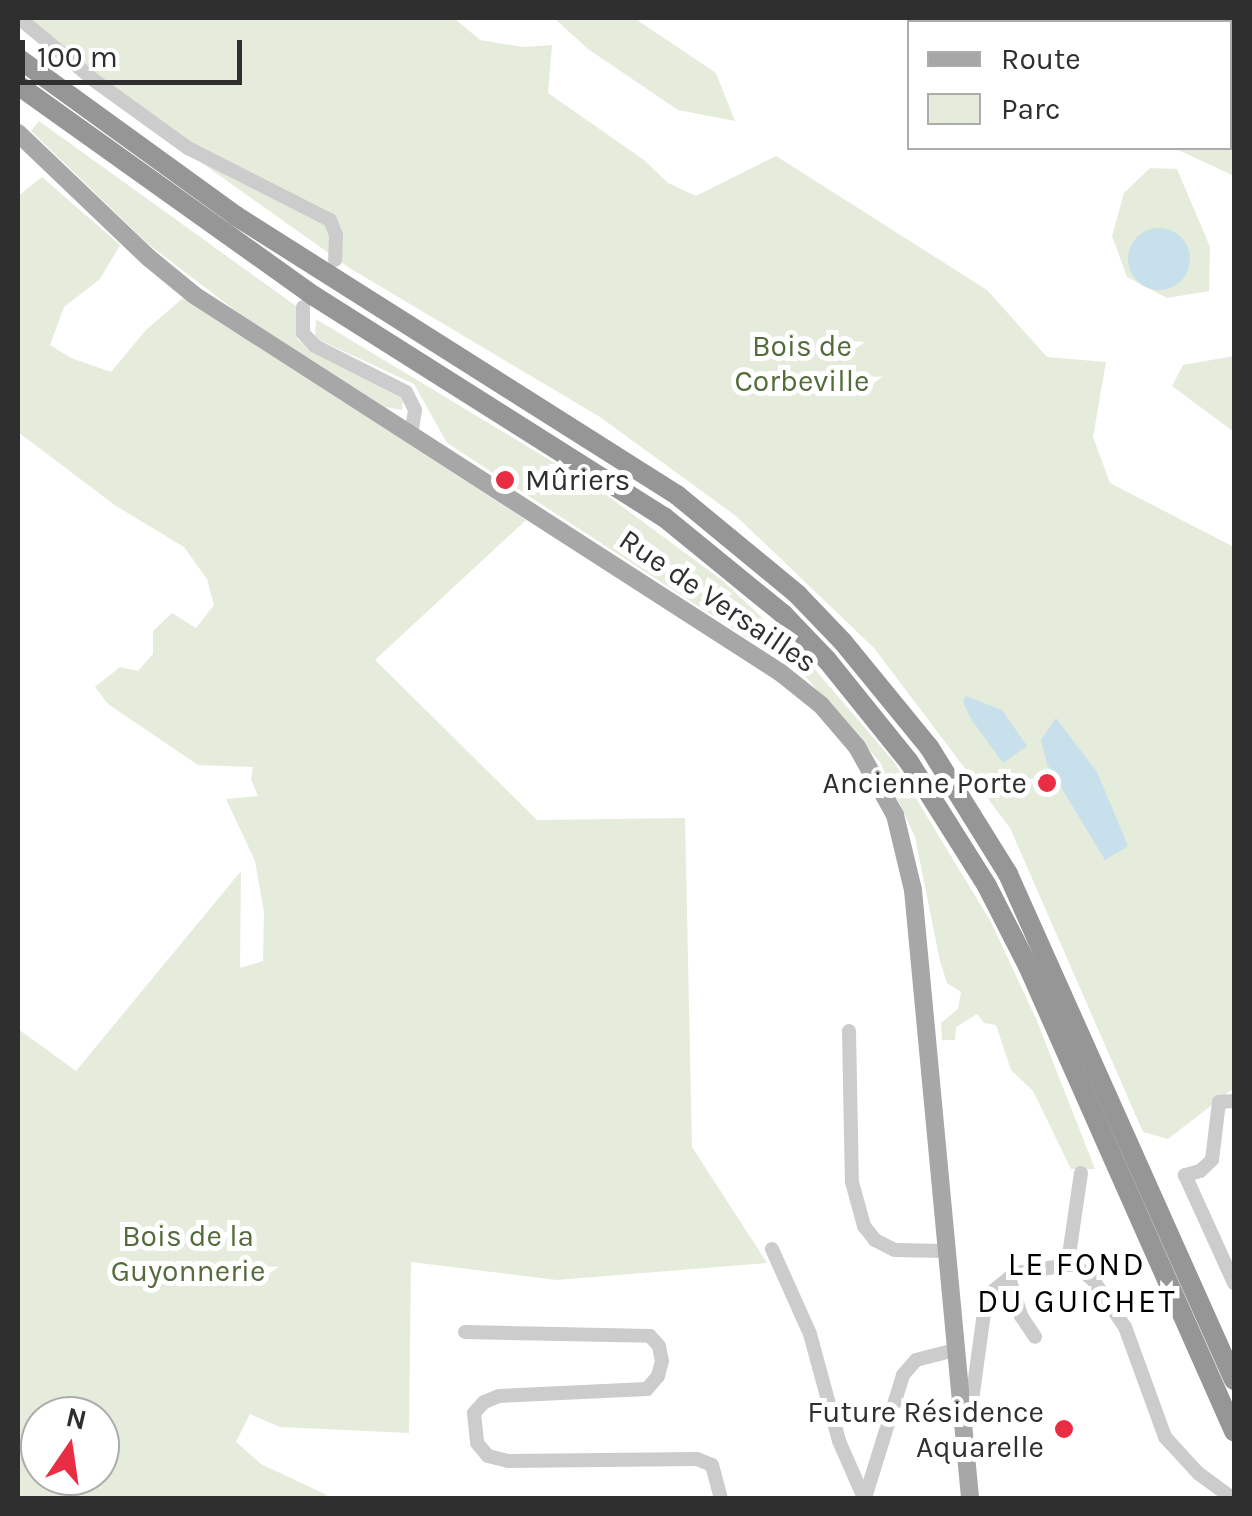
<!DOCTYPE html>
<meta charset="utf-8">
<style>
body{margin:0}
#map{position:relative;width:1252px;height:1516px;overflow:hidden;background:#fff;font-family:Karla,sans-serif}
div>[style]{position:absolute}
.green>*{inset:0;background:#e5ecdc}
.water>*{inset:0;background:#c8e0ec}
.round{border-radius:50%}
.stream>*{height:5px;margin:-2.5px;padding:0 2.5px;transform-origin:2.5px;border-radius:2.5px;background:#c8e0ec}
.minor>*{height:14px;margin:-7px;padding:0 7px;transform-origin:7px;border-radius:7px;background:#ccc}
.major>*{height:18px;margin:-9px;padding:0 9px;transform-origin:9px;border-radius:9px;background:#a7a7a7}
.highway>*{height:20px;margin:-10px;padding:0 10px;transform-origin:10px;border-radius:10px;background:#969696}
.dots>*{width:28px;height:28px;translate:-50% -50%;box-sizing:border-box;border:5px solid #fff;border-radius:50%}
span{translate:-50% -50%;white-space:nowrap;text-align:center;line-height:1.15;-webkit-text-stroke:10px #fff;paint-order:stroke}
.park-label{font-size:30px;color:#546b3b}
.poi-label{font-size:30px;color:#2f2f2f}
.left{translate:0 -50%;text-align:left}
.right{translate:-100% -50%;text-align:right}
.street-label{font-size:30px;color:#2f2f2f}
.neighbourhood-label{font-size:32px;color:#000;letter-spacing:2.5px}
.frame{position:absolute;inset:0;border:20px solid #2f2f2f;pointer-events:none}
.legend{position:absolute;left:907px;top:20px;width:325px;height:130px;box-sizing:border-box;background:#fff;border:2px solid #acacac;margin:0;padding:12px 18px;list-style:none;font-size:30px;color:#2f2f2f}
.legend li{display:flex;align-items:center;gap:20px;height:50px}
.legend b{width:50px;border:2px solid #acacac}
.north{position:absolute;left:20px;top:1396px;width:100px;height:100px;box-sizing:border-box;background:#fff;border:2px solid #acacac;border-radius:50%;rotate:13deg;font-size:28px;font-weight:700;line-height:40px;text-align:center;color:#2f2f2f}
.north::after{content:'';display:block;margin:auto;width:35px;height:45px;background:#e92d43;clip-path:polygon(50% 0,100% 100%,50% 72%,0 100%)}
.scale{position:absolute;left:20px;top:40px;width:222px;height:45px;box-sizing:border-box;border:5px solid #2f2f2f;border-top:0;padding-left:12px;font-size:30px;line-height:35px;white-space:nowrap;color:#2f2f2f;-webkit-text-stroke:8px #fff;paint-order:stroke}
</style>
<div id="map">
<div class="green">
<i style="clip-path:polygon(23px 18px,454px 18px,480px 40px,523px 47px,552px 45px,548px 93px,644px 160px,668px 183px,696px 196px,776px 156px,987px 290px,1047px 357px,1106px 362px,1093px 437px,1110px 483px,1234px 547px,1234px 1088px,1168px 1139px,1143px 1132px,1010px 828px,874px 648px,736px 516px,600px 417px,351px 269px,98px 89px)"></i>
<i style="clip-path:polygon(554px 18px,634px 18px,716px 73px,735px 121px,678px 110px,588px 49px)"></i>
<i style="clip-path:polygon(1230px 119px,1234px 121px,1234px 176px,1174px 148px,1230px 148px)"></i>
<i style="clip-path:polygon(39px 121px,296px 306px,297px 339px,316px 353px,396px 392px,403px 401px,402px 410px,385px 407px,241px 315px,147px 243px,31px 131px)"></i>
<i style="clip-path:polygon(1150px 168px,1177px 169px,1210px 247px,1209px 291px,1167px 298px,1127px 277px,1112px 236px,1124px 193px)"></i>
<i style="clip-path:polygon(evenodd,42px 177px,120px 245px,100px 279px,64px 307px,50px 345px,71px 358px,111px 372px,146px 330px,183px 298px,526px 520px,375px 660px,537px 820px,685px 818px,692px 1147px,767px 1263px,557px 1280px,411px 1262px,409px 1433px,280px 1427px,250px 1414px,236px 1442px,261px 1464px,327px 1495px,319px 1498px,18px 1498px,18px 1029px,76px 1071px,241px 871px,240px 968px,263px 961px,264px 912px,255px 861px,226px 799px,258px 796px,251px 779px,253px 767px,198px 765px,108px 704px,95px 687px,120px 667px,138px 671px,153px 654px,153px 631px,172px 613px,196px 628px,214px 605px,207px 579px,184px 547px,116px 506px,18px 432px,18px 196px,42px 177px,40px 1416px,100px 1416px,100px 1476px,40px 1476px,40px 1416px)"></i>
<i style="clip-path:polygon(316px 319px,601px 491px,722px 580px,807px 660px,894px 762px,991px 922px,1037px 1021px,1095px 1169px,1071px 1169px,1033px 1091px,1011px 1070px,996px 1025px,984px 1023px,977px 1014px,956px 1027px,955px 1040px,942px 1040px,941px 1023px,958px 1009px,961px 992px,947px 983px,940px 961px,915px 837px,880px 762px,804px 675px,447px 443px,414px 384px,315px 338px)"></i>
<i style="clip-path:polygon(1234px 356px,1234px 432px,1172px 386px,1183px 365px)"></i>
</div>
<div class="water">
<i class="round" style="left:1128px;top:228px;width:62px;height:62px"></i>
<i style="clip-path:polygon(966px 696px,1002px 710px,1027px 746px,1003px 763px,971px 719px,963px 702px)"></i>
<i style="clip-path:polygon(1056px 718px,1097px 772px,1128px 846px,1105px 860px,1047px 764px,1041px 740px)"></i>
</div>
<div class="stream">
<i style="left:961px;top:18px;width:12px;rotate:20deg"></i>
<i style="left:1230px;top:145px;width:4px;rotate:27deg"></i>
</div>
<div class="minor">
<i style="left:19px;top:18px;width:99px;rotate:39.7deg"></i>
<i style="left:95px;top:81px;width:115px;rotate:35.8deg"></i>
<i style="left:188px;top:148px;width:159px;rotate:26.9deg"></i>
<i style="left:330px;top:220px;width:16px;rotate:68deg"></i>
<i style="left:336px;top:235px;width:25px;rotate:92deg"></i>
<i style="left:303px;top:307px;width:26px;rotate:90deg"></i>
<i style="left:303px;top:333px;width:18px;rotate:47deg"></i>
<i style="left:315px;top:346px;width:102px;rotate:26.8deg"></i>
<i style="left:406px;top:392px;width:20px;rotate:63deg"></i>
<i style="left:415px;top:410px;width:26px;rotate:99deg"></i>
<i style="left:849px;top:1031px;width:151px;rotate:88.9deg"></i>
<i style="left:852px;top:1182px;width:46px;rotate:74.7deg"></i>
<i style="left:864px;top:1226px;width:18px;rotate:52deg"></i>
<i style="left:875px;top:1240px;width:22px;rotate:27deg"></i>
<i style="left:895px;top:1250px;width:49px;rotate:1.2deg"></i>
<i style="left:1234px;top:1101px;width:15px;rotate:176deg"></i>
<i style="left:1219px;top:1102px;width:58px;rotate:96.9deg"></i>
<i style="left:1212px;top:1160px;width:16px;rotate:137deg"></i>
<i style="left:1200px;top:1171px;width:16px;rotate:165deg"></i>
<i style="left:1185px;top:1175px;width:119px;rotate:65.6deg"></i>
<i style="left:772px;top:1249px;width:93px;rotate:65.9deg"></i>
<i style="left:810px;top:1334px;width:111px;rotate:74.8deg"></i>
<i style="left:839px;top:1441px;width:62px;rotate:66.3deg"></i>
<i style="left:1068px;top:1262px;width:90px;rotate:-81.7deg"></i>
<i style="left:1009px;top:1278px;width:40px;rotate:72deg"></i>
<i style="left:1021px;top:1316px;width:25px;rotate:56deg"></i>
<i style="left:465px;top:1332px;width:185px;rotate:1.2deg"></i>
<i style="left:650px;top:1336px;width:13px;rotate:48deg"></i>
<i style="left:659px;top:1346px;width:15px;rotate:79deg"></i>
<i style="left:662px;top:1361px;width:16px;rotate:105deg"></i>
<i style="left:658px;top:1376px;width:17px;rotate:130deg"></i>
<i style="left:647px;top:1389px;width:148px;rotate:177.3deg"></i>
<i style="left:499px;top:1396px;width:16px;rotate:158deg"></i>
<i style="left:484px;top:1402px;width:15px;rotate:132deg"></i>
<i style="left:474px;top:1413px;width:30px;rotate:84deg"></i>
<i style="left:477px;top:1443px;width:17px;rotate:50deg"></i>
<i style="left:488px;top:1456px;width:21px;rotate:14deg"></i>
<i style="left:508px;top:1461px;width:189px;rotate:-0.6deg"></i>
<i style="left:697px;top:1459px;width:16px;rotate:22deg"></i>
<i style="left:712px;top:1465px;width:34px;rotate:75deg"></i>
<i style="left:962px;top:1400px;width:13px;rotate:-32deg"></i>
<i style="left:973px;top:1393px;width:89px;rotate:-82.2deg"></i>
<i style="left:985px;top:1305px;width:17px;rotate:-59deg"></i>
<i style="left:994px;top:1290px;width:28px;rotate:-38deg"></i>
<i style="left:1016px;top:1273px;width:59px;rotate:-8.8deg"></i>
<i style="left:1074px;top:1264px;width:25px;rotate:40deg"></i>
<i style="left:1093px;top:1280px;width:57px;rotate:55.8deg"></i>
<i style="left:1125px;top:1327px;width:117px;rotate:70deg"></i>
<i style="left:1165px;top:1437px;width:49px;rotate:47.5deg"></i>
<i style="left:1198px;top:1473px;width:42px;rotate:36.3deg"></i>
<i style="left:865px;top:1498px;width:129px;rotate:-72.8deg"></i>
<i style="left:903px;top:1375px;width:20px;rotate:-49deg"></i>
<i style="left:916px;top:1360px;width:40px;rotate:-14.4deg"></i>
</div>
<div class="major">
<i style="left:1040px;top:18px;width:11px;rotate:22deg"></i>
<i style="left:1230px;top:107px;width:5px;rotate:37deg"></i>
<i style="left:18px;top:133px;width:181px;rotate:43.7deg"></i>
<i style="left:149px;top:258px;width:58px;rotate:39.4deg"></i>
<i style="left:194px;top:295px;width:698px;rotate:32.78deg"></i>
<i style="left:781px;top:673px;width:51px;rotate:38.7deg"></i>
<i style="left:821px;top:705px;width:55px;rotate:49.4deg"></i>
<i style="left:857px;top:747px;width:78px;rotate:60.8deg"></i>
<i style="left:895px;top:815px;width:77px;rotate:76.5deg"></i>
<i style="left:913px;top:890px;width:611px;rotate:84.64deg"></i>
</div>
<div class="highway">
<i style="left:18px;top:58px;width:269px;rotate:35.9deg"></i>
<i style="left:236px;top:216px;width:522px;rotate:32.32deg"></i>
<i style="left:677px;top:495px;width:156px;rotate:39.5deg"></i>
<i style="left:797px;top:594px;width:66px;rotate:46.2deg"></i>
<i style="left:843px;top:642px;width:136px;rotate:50.7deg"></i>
<i style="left:929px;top:747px;width:150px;rotate:58.1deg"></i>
<i style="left:1008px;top:874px;width:554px;rotate:65.93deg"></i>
<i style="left:18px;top:85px;width:364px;rotate:35.5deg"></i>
<i style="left:314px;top:296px;width:414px;rotate:32.3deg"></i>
<i style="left:664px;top:517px;width:154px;rotate:39.2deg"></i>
<i style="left:783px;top:614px;width:64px;rotate:46.3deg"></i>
<i style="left:827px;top:660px;width:131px;rotate:51.2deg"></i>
<i style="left:909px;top:762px;width:146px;rotate:57.8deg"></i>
<i style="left:987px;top:886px;width:90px;rotate:62.9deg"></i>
<i style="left:1028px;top:966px;width:509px;rotate:66.11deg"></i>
</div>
<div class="dots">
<i style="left:505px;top:480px;background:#e92d43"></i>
<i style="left:1047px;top:783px;background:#e92d43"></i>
<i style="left:1064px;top:1429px;background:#e92d43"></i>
</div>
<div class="park-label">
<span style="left:802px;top:363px">Bois de<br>Corbeville</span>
<span style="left:188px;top:1253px">Bois de la<br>Guyonnerie</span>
</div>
<div class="poi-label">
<span class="left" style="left:525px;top:480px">Mûriers</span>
<span class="right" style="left:1027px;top:783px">Ancienne Porte</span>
<span class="right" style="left:1044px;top:1429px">Future Résidence<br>Aquarelle</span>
</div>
<div class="street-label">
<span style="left:718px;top:601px;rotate:34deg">Rue de Versailles</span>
</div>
<div class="neighbourhood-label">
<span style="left:1077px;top:1284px">LE FOND<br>DU GUICHET</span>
</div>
<div class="frame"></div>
<ul class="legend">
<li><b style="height:12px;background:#a7a7a7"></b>Route</li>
<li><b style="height:28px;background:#e5ecdc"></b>Parc</li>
</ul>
<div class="north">N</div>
<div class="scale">100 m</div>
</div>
